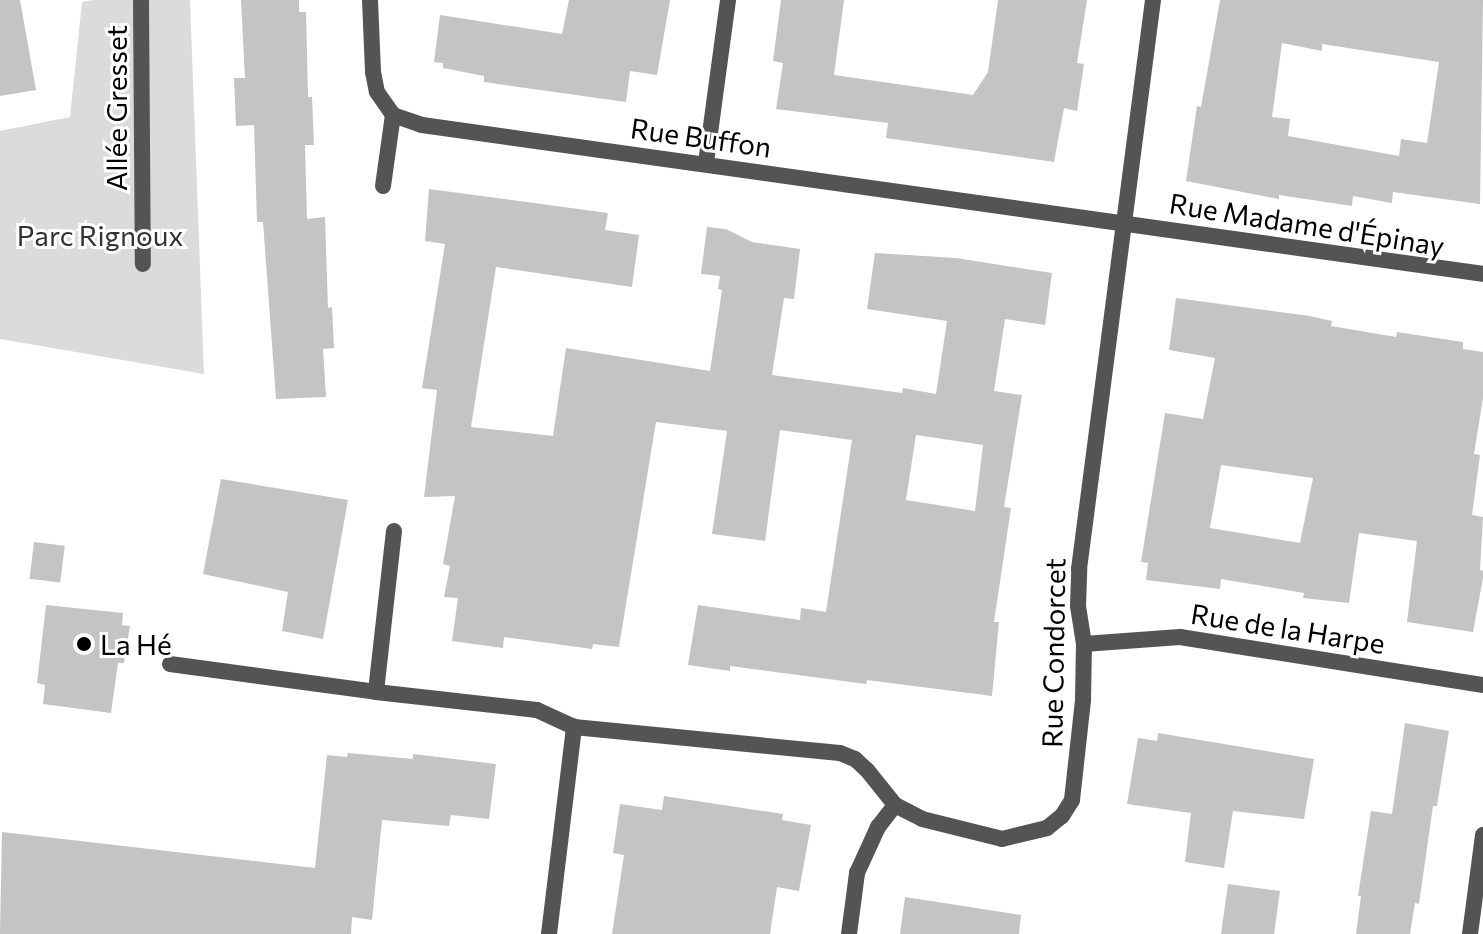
<!DOCTYPE html>
<meta charset="utf-8">
<style>
body{margin:0}
#map{position:relative;width:1483px;height:934px;overflow:hidden;background:#fff;font-family:Commissioner,sans-serif}
div>[style]{position:absolute}
.green>*{inset:0;background:#dbdbdb}
.building>*{inset:0;background:#c4c4c4;transform-origin:0 0}
.service>*{height:16px;margin:-8px;padding:0 8px;transform-origin:8px;border-radius:8px;background:#545454}
.minor>*{height:16px;margin:-8px;padding:0 8px;transform-origin:8px;border-radius:8px;background:#545454}
.dots>*{width:22px;height:22px;translate:-50% -50%;box-sizing:border-box;border:4px solid #fff;border-radius:50%}
span{translate:-50% -50%;white-space:nowrap;text-align:center;line-height:1.15;-webkit-text-stroke:6px #fff;paint-order:stroke}
.street-label{font-size:28px;color:#000}
.park-label{font-size:28px;color:#323232}
.poi-label{font-size:28px;color:#000}
.left{translate:0 -50%;text-align:left}
</style>
<div id="map">
<div class="green">
<i style="clip-path:polygon(93px 0,190px 0,204px 374px,0 339px,0 131px,70px 117px,82px 2px)"></i>
</div>
<div class="building">
<i style="clip-path:polygon(0 0,20px 0,36px 90px,0 96px)"></i>
<i style="clip-path:polygon(241px 0,299px 0,299px 12px,306px 12px,308px 97px,312px 97px,314px 145px,305px 145px,307px 219px,325px 217px,328px 308px,332px 307px,334px 348px,323px 349px,326px 397px,276px 399px,263px 222px,257px 222px,254px 125px,236px 126px,234px 78px,245px 78px)"></i>
<i style="clip-path:polygon(569px 0,670px 0,657px 75px,630px 71px,626px 102px,484px 82px,484px 76px,443px 68px,443px 63px,434px 62px,440px 15px,562px 34px)"></i>
<i style="clip-path:polygon(781px 0,844px 0,834px 75px,973px 95px,988px 72px,998px 0,1087px 0,1077px 63px,1084px 64px,1077px 111px,1064px 108px,1054px 162px,886px 138px,888px 123px,776px 109px,783px 63px,773px 61px)"></i>
<i style="clip-path:polygon(evenodd,1220px 0,1483px 0,1480px 204px,1393px 192px,1392px 203px,1353px 196px,1352px 206px,1279px 195px,1279px 199px,1186px 181px,1197px 106px,1201px 107px,1220px 0,1282px 43px,1322px 51px,1322px 44px,1439px 62px,1427px 143px,1401px 139px,1399px 156px,1288px 136px,1290px 119px,1272px 117px,1282px 43px)"></i>
<i style="clip-path:polygon(evenodd,429px 189px,608px 213px,605px 230px,639px 235px,632px 287px,496px 267px,471px 427px,553px 436px,566px 348px,710px 371px,722px 290px,718px 289px,720px 276px,701px 274px,707px 227px,726px 229px,752px 242px,800px 249px,794px 299px,784px 298px,772px 375px,902px 393px,903px 388px,936px 394px,947px 321px,867px 309px,875px 253px,956px 258px,1052px 273px,1045px 325px,1005px 319px,994px 391px,1022px 395px,1004px 507px,1011px 508px,994px 622px,999px 622px,992px 696px,867px 680px,866px 684px,730px 666px,730px 671px,688px 665px,698px 605px,800px 620px,801px 608px,826px 612px,852px 440px,780px 430px,765px 541px,712px 534px,727px 431px,656px 422px,619px 647px,593px 644px,592px 649px,504px 637px,503px 648px,452px 641px,458px 598px,444px 597px,450px 566px,443px 564px,455px 496px,424px 497px,437px 390px,422px 388px,445px 244px,425px 241px,429px 189px,916px 435px,983px 445px,975px 511px,906px 500px,916px 435px)"></i>
<i style="clip-path:polygon(evenodd,1176px 298px,1310px 316px,1332px 321px,1331px 326px,1396px 337px,1397px 332px,1463px 342px,1463px 349px,1483px 352px,1483px 398px,1474px 454px,1480px 455px,1472px 515px,1483px 517px,1480px 570px,1483px 571px,1483px 578px,1473px 632px,1407px 622px,1417px 541px,1359px 533px,1349px 603px,1303px 598px,1304px 593px,1221px 579px,1220px 589px,1146px 580px,1148px 563px,1141px 562px,1165px 413px,1203px 419px,1215px 358px,1169px 350px,1176px 298px,1221px 465px,1313px 478px,1300px 543px,1210px 528px,1221px 465px)"></i>
<i style="clip-path:polygon(221px 479px,348px 500px,323px 639px,282px 631px,288px 592px,203px 574px)"></i>
<i style="left:34px;top:542px;width:31px;height:37px;rotate:7deg"></i>
<i style="clip-path:polygon(46px 605px,123px 613px,122px 625px,130px 626px,124px 663px,118px 663px,111px 713px,43px 704px,45px 685px,37px 683px)"></i>
<i style="clip-path:polygon(1405px 723px,1449px 731px,1437px 806px,1433px 806px,1419px 904px,1415px 903px,1410px 934px,1356px 934px,1361px 896px,1358px 896px,1371px 811px,1392px 814px)"></i>
<i style="clip-path:polygon(1158px 733px,1314px 759px,1304px 819px,1233px 811px,1224px 868px,1185px 862px,1191px 813px,1127px 804px,1138px 738px,1157px 741px)"></i>
<i style="clip-path:polygon(348px 753px,413px 759px,413px 754px,496px 764px,489px 819px,451px 815px,449px 826px,382px 820px,372px 920px,352px 917px,351px 934px,0 934px,2px 832px,315px 868px,327px 755px,347px 757px)"></i>
<i style="clip-path:polygon(664px 796px,783px 814px,782px 820px,811px 825px,799px 891px,777px 887px,770px 934px,612px 934px,624px 855px,613px 853px,620px 804px,662px 810px)"></i>
<i style="clip-path:polygon(1228px 884px,1280px 891px,1274px 934px,1221px 934px)"></i>
<i style="clip-path:polygon(905px 897px,1021px 915px,1019px 934px,900px 934px)"></i>
</div>
<div class="service">
<i style="left:383px;top:186px;width:72px;rotate:-82deg"></i>
<i style="left:170px;top:664px;width:208px;rotate:7.7deg"></i>
</div>
<div class="minor">
<i style="left:141px;top:0;width:264px;rotate:89.6deg"></i>
<i style="left:370px;top:0;width:72px;rotate:87.6deg"></i>
<i style="left:373px;top:72px;width:20px;rotate:79deg"></i>
<i style="left:377px;top:92px;width:28px;rotate:55deg"></i>
<i style="left:393px;top:115px;width:31px;rotate:19deg"></i>
<i style="left:422px;top:125px;width:1071px;rotate:7.99deg"></i>
<i style="left:706px;top:163px;width:164px;rotate:-82.3deg"></i>
<i style="left:394px;top:531px;width:162px;rotate:96.4deg"></i>
<i style="left:376px;top:692px;width:162px;rotate:6.4deg"></i>
<i style="left:537px;top:710px;width:41px;rotate:24.7deg"></i>
<i style="left:1084px;top:644px;width:96px;rotate:-4.2deg"></i>
<i style="left:1180px;top:637px;width:307px;rotate:9deg"></i>
<i style="left:549px;top:934px;width:209px;rotate:-83.1deg"></i>
<i style="left:574px;top:727px;width:267px;rotate:5.6deg"></i>
<i style="left:840px;top:753px;width:16px;rotate:22deg"></i>
<i style="left:855px;top:759px;width:16px;rotate:43deg"></i>
<i style="left:867px;top:770px;width:45px;rotate:51.3deg"></i>
<i style="left:895px;top:805px;width:30px;rotate:27deg"></i>
<i style="left:922px;top:819px;width:82px;rotate:14deg"></i>
<i style="left:1002px;top:839px;width:46px;rotate:-13.7deg"></i>
<i style="left:1047px;top:828px;width:19px;rotate:-39deg"></i>
<i style="left:1062px;top:816px;width:19px;rotate:-58deg"></i>
<i style="left:1072px;top:800px;width:101px;rotate:-83.7deg"></i>
<i style="left:1083px;top:700px;width:56px;rotate:-89deg"></i>
<i style="left:1084px;top:644px;width:38px;rotate:-99deg"></i>
<i style="left:1078px;top:606px;width:37px;rotate:-88deg"></i>
<i style="left:1079px;top:569px;width:574px;rotate:-82.59deg"></i>
<i style="left:849px;top:934px;width:62px;rotate:-82.5deg"></i>
<i style="left:857px;top:873px;width:51px;rotate:-65.5deg"></i>
<i style="left:878px;top:827px;width:28px;rotate:-52deg"></i>
<i style="left:1470px;top:934px;width:100px;rotate:-82.5deg"></i>
</div>
<div class="dots">
<i style="left:84px;top:644px;background:#000"></i>
</div>
<div class="street-label">
<span style="left:116px;top:108px;rotate:-90deg">Allée Gresset</span>
<span style="left:701px;top:137px;rotate:8deg">Rue Buffon</span>
<span style="left:1307px;top:224px;rotate:9deg">Rue Madame d'Épinay</span>
<span style="left:1288px;top:628px;rotate:9deg">Rue de la Harpe</span>
<span style="left:1053px;top:653px;rotate:-89deg">Rue Condorcet</span>
</div>
<div class="park-label">
<span style="left:100px;top:235px">Parc Rignoux</span>
</div>
<div class="poi-label">
<span class="left" style="left:100px;top:644px">La Hé</span>
</div>
</div>
